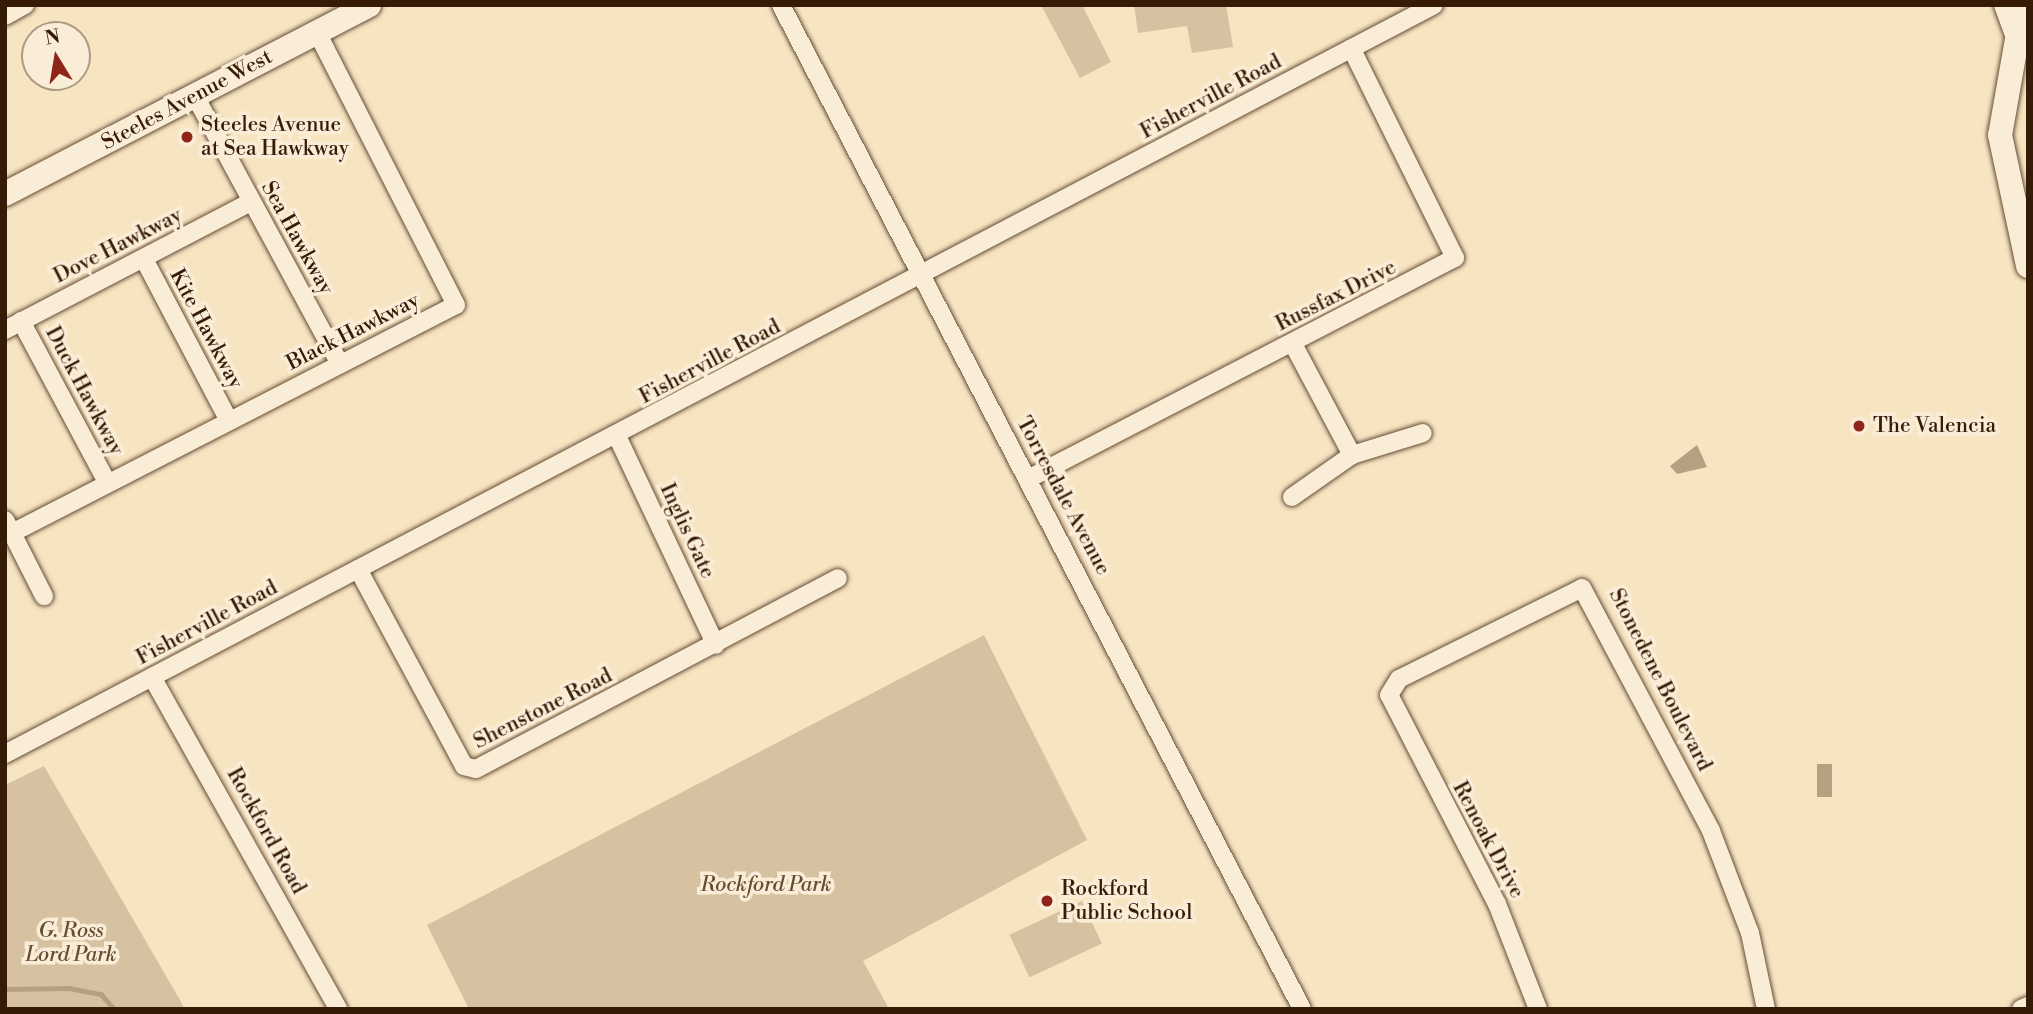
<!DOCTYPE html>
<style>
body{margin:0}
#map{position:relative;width:2033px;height:1014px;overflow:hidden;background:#f7e4c1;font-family:"Libre Bodoni",serif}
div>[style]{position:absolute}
.green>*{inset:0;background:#d6c2a1;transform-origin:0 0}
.water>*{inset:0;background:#b5a082;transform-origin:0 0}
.stream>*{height:4.5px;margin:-2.25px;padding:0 2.25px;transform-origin:2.25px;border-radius:2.25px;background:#b5a082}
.roads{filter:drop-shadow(0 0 2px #664d36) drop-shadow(0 0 2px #664d36)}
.minor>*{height:18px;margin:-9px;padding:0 9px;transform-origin:9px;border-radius:9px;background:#faedd7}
.secondary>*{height:24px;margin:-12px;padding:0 12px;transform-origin:12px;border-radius:12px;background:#faedd7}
.dots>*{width:19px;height:19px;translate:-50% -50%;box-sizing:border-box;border:4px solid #faedd7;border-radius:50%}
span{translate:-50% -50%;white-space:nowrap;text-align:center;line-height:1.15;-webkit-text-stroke:7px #faedd7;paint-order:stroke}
.street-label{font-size:21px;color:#361b07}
.poi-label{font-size:21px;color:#361b07}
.left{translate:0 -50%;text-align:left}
.park-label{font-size:21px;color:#664d35;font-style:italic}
.frame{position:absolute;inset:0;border:7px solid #361b07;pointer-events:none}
.north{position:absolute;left:21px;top:21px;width:70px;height:70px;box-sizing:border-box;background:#faedd7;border:2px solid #ac9984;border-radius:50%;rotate:349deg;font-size:19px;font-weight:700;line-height:28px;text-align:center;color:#361b07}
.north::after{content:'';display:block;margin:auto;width:24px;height:32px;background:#8f2418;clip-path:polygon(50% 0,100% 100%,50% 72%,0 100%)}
</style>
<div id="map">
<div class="green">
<i style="clip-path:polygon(1041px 5px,1082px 5px,1111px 62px,1080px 78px)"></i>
<i style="clip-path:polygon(1134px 5px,1226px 5px,1233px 47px,1192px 53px,1187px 26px,1138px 33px)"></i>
<i style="clip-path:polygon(984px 635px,1087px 840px,863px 961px,889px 1009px,469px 1009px,427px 925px)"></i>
<i style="clip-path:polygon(44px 766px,180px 1000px,184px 1009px,5px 1009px,5px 785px)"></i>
<i style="left:1082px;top:901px;width:47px;height:80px;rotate:65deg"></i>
</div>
<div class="water">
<i style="clip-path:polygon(1697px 445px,1707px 467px,1677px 474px,1670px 466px)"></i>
<i style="left:1817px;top:764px;width:15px;height:33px"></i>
</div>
<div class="stream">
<i style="left:5px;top:989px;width:64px;rotate:-0.9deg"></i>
<i style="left:69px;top:988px;width:33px;rotate:11deg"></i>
<i style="left:101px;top:994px;width:20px;rotate:49deg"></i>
</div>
<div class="roads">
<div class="minor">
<i style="left:781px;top:5px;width:1131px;rotate:62.57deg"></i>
<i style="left:2003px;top:5px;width:29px;rotate:70deg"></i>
<i style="left:5px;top:16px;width:23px;rotate:-29deg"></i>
<i style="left:195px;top:96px;width:305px;rotate:61.6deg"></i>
<i style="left:144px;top:259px;width:183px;rotate:62.3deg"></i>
<i style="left:21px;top:321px;width:183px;rotate:61.9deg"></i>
<i style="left:5px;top:330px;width:277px;rotate:-27.5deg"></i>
<i style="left:1293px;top:344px;width:126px;rotate:62deg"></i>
<i style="left:617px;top:436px;width:231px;rotate:64.7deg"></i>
<i style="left:1028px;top:479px;width:481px;rotate:-27.4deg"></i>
<i style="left:1455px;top:258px;width:234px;rotate:-116.3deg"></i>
<i style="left:1292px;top:497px;width:73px;rotate:-35deg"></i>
<i style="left:1352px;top:455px;width:74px;rotate:-17.2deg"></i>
<i style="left:5px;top:520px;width:15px;rotate:62deg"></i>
<i style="left:12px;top:533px;width:499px;rotate:-27.2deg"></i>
<i style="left:456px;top:305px;width:306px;rotate:-117deg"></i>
<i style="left:12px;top:533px;width:71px;rotate:63.1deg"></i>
<i style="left:358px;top:569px;width:224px;rotate:61.7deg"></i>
<i style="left:464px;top:766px;width:12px;rotate:14deg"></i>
<i style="left:476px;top:769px;width:409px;rotate:-27.8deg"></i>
<i style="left:152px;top:677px;width:381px;rotate:60.7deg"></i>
<i style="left:5px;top:754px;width:1613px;rotate:-27.66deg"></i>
<i style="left:1538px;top:1009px;width:113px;rotate:-111.3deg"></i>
<i style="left:1497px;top:904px;width:235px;rotate:-117.3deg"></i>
<i style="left:1389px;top:695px;width:19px;rotate:-58deg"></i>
<i style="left:1399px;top:679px;width:204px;rotate:-26.4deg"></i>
<i style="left:1582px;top:588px;width:275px;rotate:62deg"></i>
<i style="left:1711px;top:831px;width:109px;rotate:69.1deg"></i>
<i style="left:1750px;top:933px;width:78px;rotate:78.1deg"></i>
<i style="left:2021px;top:1009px;width:8px;rotate:-23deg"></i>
</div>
<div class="secondary">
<i style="left:2023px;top:5px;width:132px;rotate:100deg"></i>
<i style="left:2000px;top:135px;width:134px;rotate:77.9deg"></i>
<i style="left:5px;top:194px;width:410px;rotate:-27.4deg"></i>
</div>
</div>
<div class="dots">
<i style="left:187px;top:137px;background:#8f2418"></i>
<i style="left:1859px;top:426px;background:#8f2418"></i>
<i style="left:1047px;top:901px;background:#8f2418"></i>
</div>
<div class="street-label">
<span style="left:1211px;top:97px;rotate:-28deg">Fisherville Road</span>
<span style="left:187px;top:100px;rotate:-28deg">Steeles Avenue West</span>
<span style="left:297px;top:238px;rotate:61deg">Sea Hawkway</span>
<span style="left:118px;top:246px;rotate:-27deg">Dove Hawkway</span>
<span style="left:1336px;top:296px;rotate:-27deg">Russfax Drive</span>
<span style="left:206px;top:329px;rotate:62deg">Kite Hawkway</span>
<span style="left:353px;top:332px;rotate:-27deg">Black Hawkway</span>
<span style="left:710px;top:362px;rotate:-28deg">Fisherville Road</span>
<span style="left:84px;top:391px;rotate:62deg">Duck Hawkway</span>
<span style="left:1063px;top:496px;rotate:62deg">Torresdale Avenue</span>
<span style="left:687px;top:531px;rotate:65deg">Inglis Gate</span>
<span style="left:207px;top:623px;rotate:-28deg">Fisherville Road</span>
<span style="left:1660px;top:680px;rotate:63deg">Stonedene Boulevard</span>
<span style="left:543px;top:709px;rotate:-27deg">Shenstone Road</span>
<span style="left:266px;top:831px;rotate:61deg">Rockford Road</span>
<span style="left:1488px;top:840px;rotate:62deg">Renoak Drive</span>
</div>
<div class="poi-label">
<span class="left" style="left:201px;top:137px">Steeles Avenue<br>at Sea Hawkway</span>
<span class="left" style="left:1873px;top:426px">The Valencia</span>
<span class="left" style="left:1061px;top:901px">Rockford<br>Public School</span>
</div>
<div class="park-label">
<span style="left:766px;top:885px">Rockford Park</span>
<span style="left:71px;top:943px">G. Ross<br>Lord Park</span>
</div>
<div class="frame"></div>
<div class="north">N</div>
</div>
